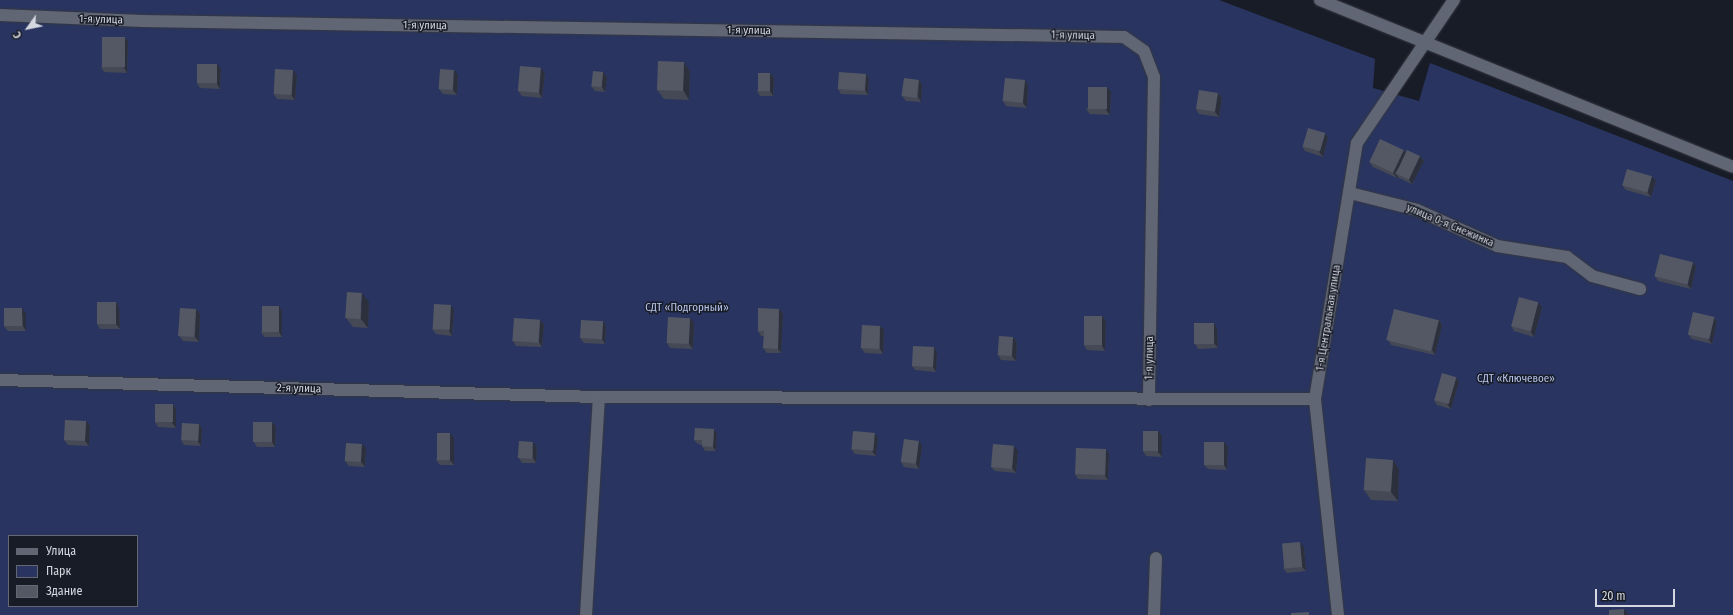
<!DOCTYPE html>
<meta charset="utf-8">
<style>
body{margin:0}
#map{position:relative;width:1733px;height:615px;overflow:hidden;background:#181c27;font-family:"Fira Sans Condensed",sans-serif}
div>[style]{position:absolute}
.green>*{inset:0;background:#293560}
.roads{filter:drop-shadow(0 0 1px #363842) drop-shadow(0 0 1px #363842)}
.minor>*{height:12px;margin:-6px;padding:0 6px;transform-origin:6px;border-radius:6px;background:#616674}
.wall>*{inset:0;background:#454956}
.shaded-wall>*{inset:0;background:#2c303d}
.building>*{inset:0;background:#545865;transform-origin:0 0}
span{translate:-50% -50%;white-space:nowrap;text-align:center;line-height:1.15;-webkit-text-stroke:3px #181c27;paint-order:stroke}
.street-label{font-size:11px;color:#d5d8e0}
.park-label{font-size:11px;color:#b7c5ed}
.legend{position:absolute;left:8px;top:535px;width:130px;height:72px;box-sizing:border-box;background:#181c27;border:1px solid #646771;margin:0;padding:5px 7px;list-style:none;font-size:12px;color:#d5d8e0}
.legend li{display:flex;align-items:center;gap:8px;height:20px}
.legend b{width:20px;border:1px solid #646771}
.north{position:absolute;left:8px;top:8px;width:40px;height:40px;-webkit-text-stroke:3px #181c27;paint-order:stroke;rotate:237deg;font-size:11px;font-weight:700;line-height:16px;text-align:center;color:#d5d8e0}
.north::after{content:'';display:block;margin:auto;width:14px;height:18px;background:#d5d8e0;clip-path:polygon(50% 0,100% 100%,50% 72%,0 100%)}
.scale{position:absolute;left:1595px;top:589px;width:80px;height:18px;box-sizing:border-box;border:2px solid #d5d8e0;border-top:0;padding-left:5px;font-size:12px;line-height:14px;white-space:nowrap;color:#d5d8e0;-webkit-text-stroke:3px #181c27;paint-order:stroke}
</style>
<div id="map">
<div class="green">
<i style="clip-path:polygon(evenodd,0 0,1219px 0,1375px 59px,1373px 88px,1419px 101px,1430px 63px,1733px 181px,1733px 615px,0 615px,0 0,9px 536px,137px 536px,137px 606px,9px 606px,9px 536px)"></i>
</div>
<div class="roads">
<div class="minor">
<i style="left:1320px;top:0;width:445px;rotate:22deg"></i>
<i style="left:0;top:15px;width:143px;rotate:2.4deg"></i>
<i style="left:143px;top:21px;width:981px;rotate:0.93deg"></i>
<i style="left:1124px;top:37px;width:24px;rotate:35deg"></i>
<i style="left:1144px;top:51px;width:28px;rotate:69deg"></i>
<i style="left:1154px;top:77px;width:323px;rotate:90.9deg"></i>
<i style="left:1350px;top:193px;width:69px;rotate:14.2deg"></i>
<i style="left:1417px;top:210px;width:88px;rotate:24.2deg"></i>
<i style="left:1497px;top:246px;width:71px;rotate:8.9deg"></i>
<i style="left:1567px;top:257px;width:31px;rotate:37deg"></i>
<i style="left:1592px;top:276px;width:50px;rotate:15.2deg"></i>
<i style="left:0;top:380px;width:599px;rotate:1.63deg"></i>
<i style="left:599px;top:397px;width:716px;rotate:0.16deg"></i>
<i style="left:586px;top:615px;width:218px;rotate:-86.6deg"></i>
<i style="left:1154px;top:615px;width:57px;rotate:-88deg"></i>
<i style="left:1338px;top:615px;width:217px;rotate:-96.1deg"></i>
<i style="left:1315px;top:399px;width:259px;rotate:-80.7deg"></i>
<i style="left:1357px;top:143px;width:173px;rotate:-55.9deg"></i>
</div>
</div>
<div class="wall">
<i style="clip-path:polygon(125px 37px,128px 42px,127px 73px,104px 72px,101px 67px)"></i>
<i style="clip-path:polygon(684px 62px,690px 72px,689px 100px,664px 99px,657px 90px)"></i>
<i style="clip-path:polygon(221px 69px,220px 89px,200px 88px,197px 83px)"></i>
<i style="clip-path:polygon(603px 72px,607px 77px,605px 92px,595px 91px,591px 86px)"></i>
<i style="clip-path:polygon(545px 73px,542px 98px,522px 96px,518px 91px)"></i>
<i style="clip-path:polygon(770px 73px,774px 78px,773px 96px,760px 96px,757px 91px)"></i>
<i style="clip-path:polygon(866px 74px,869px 79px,868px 95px,841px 94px,838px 89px)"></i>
<i style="clip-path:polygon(297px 75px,295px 100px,277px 99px,274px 94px)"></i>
<i style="clip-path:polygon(458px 75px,457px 95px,443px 94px,439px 89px)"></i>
<i style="clip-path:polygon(919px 80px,922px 85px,921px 102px,906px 101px,902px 96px)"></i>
<i style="clip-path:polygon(1025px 80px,1028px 85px,1027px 108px,1006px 106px,1003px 101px)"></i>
<i style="clip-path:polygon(1111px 92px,1110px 115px,1090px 114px,1086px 109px)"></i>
<i style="clip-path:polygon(1218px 93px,1222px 98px,1219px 117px,1199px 114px,1196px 109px)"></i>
<i style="clip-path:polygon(1328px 138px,1323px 157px,1305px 151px,1302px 146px)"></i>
<i style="clip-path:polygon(1404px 150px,1406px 152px,1420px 156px,1424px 161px,1412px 184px,1399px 178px,1398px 177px,1397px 178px,1373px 167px,1369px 162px)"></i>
<i style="clip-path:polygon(1656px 181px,1651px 197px,1626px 190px,1622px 185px)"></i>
<i style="clip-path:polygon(1693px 262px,1696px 267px,1691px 289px,1658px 281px,1655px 276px)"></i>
<i style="clip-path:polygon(116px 302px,119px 307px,120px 329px,100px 329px,97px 324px)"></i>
<i style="clip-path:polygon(369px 302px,368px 328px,353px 327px,346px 318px)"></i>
<i style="clip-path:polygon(1542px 307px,1534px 337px,1514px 331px,1511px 326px)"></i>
<i style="clip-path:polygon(196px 309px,200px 314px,199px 342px,183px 341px,179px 336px)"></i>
<i style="clip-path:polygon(779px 309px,783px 314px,781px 353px,767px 353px,763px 348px,764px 336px,761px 336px,758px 331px)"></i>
<i style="clip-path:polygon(454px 310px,452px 336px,436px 334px,432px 329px)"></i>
<i style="clip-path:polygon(282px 311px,282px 337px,264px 337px,261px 332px)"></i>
<i style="clip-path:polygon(26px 313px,26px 331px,8px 331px,4px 326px)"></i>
<i style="clip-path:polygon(1102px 316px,1106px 321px,1105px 351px,1087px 350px,1084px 345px)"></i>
<i style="clip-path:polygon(1714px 317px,1717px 322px,1712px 344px,1692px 339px,1688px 334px)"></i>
<i style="clip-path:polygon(690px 318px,694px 323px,693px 349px,670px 348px,667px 343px)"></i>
<i style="clip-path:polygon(540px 320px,544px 325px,542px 347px,516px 346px,513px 341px)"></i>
<i style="clip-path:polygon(1439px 320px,1442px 325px,1435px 355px,1391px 345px,1388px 340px)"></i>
<i style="clip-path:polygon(603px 321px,606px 326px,605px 344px,584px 343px,580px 338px)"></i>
<i style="clip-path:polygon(880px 326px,884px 330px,883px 354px,865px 353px,861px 348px)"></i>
<i style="clip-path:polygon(1217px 328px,1218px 348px,1198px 349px,1195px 344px)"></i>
<i style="clip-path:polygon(1013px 337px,1017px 342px,1016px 361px,1001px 360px,998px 355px)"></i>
<i style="clip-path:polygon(934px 347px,937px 352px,936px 372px,915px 370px,912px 366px)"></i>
<i style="clip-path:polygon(1456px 377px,1459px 382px,1451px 409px,1437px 405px,1434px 400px)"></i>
<i style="clip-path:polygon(173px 404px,176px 409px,176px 428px,158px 427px,155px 422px)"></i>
<i style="clip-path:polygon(86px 421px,90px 426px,89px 446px,68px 445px,64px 440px)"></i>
<i style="clip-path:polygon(272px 422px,276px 427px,275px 447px,257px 447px,254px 442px)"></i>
<i style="clip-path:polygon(199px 424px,202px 429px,201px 446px,184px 445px,181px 440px)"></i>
<i style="clip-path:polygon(714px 429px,717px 434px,716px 451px,705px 451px,702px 446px,702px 445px,698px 444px,694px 440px)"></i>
<i style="clip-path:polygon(1162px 436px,1162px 457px,1146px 456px,1143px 451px)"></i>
<i style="clip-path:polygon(454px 438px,454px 465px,440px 465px,436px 460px)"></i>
<i style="clip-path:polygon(878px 438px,876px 456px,855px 454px,851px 449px)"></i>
<i style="clip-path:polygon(1224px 442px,1228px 447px,1227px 470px,1208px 469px,1204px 465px)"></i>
<i style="clip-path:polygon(922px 446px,919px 469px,904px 467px,901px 462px)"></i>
<i style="clip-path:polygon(537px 447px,536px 463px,522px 463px,519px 458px)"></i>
<i style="clip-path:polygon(366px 448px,365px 467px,349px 466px,345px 461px)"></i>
<i style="clip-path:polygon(1018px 451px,1016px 473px,995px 471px,991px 467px)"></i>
<i style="clip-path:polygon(1109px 454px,1108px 480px,1078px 479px,1075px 474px)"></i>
<i style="clip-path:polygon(1393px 460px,1399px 469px,1398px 501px,1371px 500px,1364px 490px)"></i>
<i style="clip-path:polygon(1304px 547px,1306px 571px,1287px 573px,1283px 568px)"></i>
</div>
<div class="shaded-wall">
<i style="clip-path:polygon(125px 37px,128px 42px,127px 73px,124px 68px)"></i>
<i style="clip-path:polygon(684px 62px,690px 72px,689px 100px,683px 90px)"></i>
<i style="clip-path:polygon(217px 64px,221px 69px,220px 89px,217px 84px)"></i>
<i style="clip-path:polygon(541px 68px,545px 73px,542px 98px,539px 93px)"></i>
<i style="clip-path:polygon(293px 70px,297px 75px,295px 100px,291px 95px)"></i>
<i style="clip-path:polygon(454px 70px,458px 75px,457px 95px,453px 90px)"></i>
<i style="clip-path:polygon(603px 72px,607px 77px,605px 92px,602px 87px)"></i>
<i style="clip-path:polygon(770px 73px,774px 78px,773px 96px,770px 91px)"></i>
<i style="clip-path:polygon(866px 74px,869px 79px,868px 95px,865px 90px)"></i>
<i style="clip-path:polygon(919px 80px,922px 85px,921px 102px,918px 97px)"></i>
<i style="clip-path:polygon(1025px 80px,1028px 85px,1027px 108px,1023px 103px)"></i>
<i style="clip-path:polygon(1107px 87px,1111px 92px,1110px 115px,1106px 110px)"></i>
<i style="clip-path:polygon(1218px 93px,1222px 98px,1219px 117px,1215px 112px)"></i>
<i style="clip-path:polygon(1325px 133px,1328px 138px,1323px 157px,1319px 152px)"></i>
<i style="clip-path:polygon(1404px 150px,1408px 155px,1395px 173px,1398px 177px,1397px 178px,1393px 173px)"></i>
<i style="clip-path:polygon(1420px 156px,1424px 161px,1412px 184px,1409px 180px)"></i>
<i style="clip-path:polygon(1652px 176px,1656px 181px,1651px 197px,1647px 192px)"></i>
<i style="clip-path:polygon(1693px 262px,1696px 267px,1691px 289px,1687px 284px)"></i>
<i style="clip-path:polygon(362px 293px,369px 302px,368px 328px,361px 319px)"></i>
<i style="clip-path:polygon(116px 302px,119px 307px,120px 329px,116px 324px)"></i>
<i style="clip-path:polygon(1538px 302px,1542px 307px,1534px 337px,1531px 332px)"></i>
<i style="clip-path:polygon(451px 305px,454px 310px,452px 336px,449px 331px)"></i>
<i style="clip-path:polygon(279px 306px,282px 311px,282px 337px,279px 332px)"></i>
<i style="clip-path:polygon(22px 308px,26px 313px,26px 331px,23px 326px)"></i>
<i style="clip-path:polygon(196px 309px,200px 314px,199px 342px,195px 337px)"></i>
<i style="clip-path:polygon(779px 309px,783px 314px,781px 353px,778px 349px)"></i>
<i style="clip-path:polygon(1102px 316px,1106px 321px,1105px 351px,1102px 346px)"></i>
<i style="clip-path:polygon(1714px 317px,1717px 322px,1712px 344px,1708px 339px)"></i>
<i style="clip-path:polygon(690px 318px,694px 323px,693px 349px,689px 344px)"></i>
<i style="clip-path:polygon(540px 320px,544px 325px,542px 347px,539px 342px)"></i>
<i style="clip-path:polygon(1439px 320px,1442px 325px,1435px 355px,1432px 350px)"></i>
<i style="clip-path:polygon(603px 321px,606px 326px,605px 344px,602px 339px)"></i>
<i style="clip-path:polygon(1214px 323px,1217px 328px,1218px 348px,1214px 343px)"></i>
<i style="clip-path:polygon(880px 326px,884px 330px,883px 354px,880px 349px)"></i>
<i style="clip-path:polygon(1013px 337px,1017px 342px,1016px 361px,1012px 356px)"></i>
<i style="clip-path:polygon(934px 347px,937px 352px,936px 372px,933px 367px)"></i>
<i style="clip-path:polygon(1456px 377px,1459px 382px,1451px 409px,1447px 404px)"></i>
<i style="clip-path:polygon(173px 404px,176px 409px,176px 428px,172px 423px)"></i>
<i style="clip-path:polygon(86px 421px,90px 426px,89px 446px,85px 441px)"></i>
<i style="clip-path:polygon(272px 422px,276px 427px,275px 447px,272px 442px)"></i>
<i style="clip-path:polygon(199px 424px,202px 429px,201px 446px,198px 442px)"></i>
<i style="clip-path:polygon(714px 429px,717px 434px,716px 451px,713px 447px)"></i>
<i style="clip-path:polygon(1158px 431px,1162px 436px,1162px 457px,1158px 452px)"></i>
<i style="clip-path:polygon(450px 433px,454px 438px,454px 465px,450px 460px)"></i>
<i style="clip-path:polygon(875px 433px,878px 438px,876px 456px,872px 451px)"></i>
<i style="clip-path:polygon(919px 441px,922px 446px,919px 469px,916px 464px)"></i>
<i style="clip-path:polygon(533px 442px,537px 447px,536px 463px,533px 458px)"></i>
<i style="clip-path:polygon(1224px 442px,1228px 447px,1227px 470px,1224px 465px)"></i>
<i style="clip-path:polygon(362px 444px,366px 448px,365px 467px,361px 462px)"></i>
<i style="clip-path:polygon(1014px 446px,1018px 451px,1016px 473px,1012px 468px)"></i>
<i style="clip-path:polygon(1106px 449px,1109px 454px,1108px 480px,1105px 476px)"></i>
<i style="clip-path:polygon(1393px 460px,1399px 469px,1398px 501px,1391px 492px)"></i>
<i style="clip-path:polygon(1300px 542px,1304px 547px,1306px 571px,1302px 567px)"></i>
<i style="clip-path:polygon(1624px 609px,1628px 614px,1628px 615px,1624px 615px)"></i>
</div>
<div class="building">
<i style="left:102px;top:37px;width:23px;height:30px"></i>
<i style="left:658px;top:61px;width:26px;height:29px;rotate:2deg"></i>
<i style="left:197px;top:64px;width:20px;height:19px"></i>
<i style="left:520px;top:66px;width:21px;height:25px;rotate:5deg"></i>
<i style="left:275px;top:69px;width:18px;height:25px;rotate:3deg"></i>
<i style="left:440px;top:69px;width:14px;height:20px;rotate:4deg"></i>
<i style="left:593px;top:71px;width:10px;height:15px;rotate:6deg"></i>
<i style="left:839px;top:72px;width:27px;height:17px;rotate:4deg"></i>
<i style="left:758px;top:73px;width:12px;height:18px"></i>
<i style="left:904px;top:78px;width:15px;height:18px;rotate:8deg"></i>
<i style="left:1005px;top:78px;width:20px;height:23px;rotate:6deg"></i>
<i style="left:1088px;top:87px;width:19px;height:22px"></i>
<i style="left:1199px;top:90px;width:19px;height:19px;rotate:9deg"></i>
<i style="left:1308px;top:128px;width:18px;height:19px;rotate:16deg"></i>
<i style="left:1380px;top:139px;width:26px;height:25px;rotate:25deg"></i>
<i style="left:1407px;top:150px;width:14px;height:26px;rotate:25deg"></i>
<i style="left:1627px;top:169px;width:26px;height:17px;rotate:16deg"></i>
<i style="left:1660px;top:254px;width:34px;height:23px;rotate:14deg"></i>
<i style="left:347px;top:292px;width:15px;height:26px;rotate:4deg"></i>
<i style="left:1519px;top:297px;width:20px;height:30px;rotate:15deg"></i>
<i style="left:97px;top:302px;width:19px;height:22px"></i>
<i style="left:434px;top:304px;width:17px;height:25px;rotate:3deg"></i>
<i style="left:262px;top:306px;width:17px;height:26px"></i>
<i style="left:4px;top:308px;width:18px;height:18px"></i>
<i style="left:180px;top:308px;width:16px;height:28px;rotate:4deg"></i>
<i style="clip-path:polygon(758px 308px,779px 309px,778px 349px,763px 348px,764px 331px,758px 331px)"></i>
<i style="left:1394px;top:309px;width:46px;height:32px;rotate:14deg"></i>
<i style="left:1693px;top:312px;width:22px;height:23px;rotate:13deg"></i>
<i style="left:1084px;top:316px;width:18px;height:29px"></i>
<i style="left:668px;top:317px;width:22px;height:26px;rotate:3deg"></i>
<i style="left:514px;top:318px;width:26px;height:23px;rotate:4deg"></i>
<i style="left:581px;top:320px;width:22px;height:18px;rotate:3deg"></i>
<i style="left:1194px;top:323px;width:20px;height:21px"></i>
<i style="left:862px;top:325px;width:18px;height:23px;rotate:3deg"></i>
<i style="left:999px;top:336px;width:14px;height:19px;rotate:4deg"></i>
<i style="left:913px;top:346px;width:21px;height:20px;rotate:3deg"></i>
<i style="left:1442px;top:373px;width:15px;height:28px;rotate:16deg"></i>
<i style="left:155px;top:404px;width:18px;height:18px"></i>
<i style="left:65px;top:420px;width:21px;height:20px;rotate:3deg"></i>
<i style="left:253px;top:422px;width:19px;height:20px"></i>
<i style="left:182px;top:423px;width:17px;height:17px;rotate:3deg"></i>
<i style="clip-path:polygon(695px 428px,714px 429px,713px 447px,702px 446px,702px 440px,694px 440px)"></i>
<i style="left:853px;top:431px;width:22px;height:18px;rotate:5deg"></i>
<i style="left:1143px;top:431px;width:15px;height:20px"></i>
<i style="left:437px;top:433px;width:13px;height:27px"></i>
<i style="left:904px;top:439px;width:15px;height:23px;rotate:8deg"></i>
<i style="left:519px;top:441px;width:14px;height:17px;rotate:4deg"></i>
<i style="left:1204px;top:442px;width:20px;height:23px"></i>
<i style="left:346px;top:443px;width:16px;height:18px;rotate:4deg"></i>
<i style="left:993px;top:444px;width:21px;height:23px;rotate:5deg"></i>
<i style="left:1076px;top:448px;width:30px;height:26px;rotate:2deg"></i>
<i style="left:1366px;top:458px;width:27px;height:32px;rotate:4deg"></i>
<i style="left:1300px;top:542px;width:25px;height:18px;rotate:85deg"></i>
<i style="clip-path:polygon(1624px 609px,1624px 615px,1609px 615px,1609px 610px)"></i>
<i style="clip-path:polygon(1309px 612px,1309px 615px,1291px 615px,1291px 613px)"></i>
</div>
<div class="street-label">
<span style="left:101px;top:20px;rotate:2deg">1-я улица</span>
<span style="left:425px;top:26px;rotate:1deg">1-я улица</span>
<span style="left:749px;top:31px;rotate:1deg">1-я улица</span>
<span style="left:1073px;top:36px;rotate:1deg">1-я улица</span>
<span style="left:1450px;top:226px;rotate:23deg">улица 0-я Снежинка</span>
<span style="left:1329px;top:318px;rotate:-81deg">1-я Центральная улица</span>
<span style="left:1150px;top:358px;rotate:-89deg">1-я улица</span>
<span style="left:299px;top:389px;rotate:2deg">2-я улица</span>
</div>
<div class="park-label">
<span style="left:687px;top:308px">СДТ «Подгорный»</span>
<span style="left:1516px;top:379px">СДТ «Ключевое»</span>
</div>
<ul class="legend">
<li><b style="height:5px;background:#616674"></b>Улица</li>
<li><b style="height:11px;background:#293560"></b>Парк</li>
<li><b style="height:11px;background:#545865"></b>Здание</li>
</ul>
<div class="north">С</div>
<div class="scale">20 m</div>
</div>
